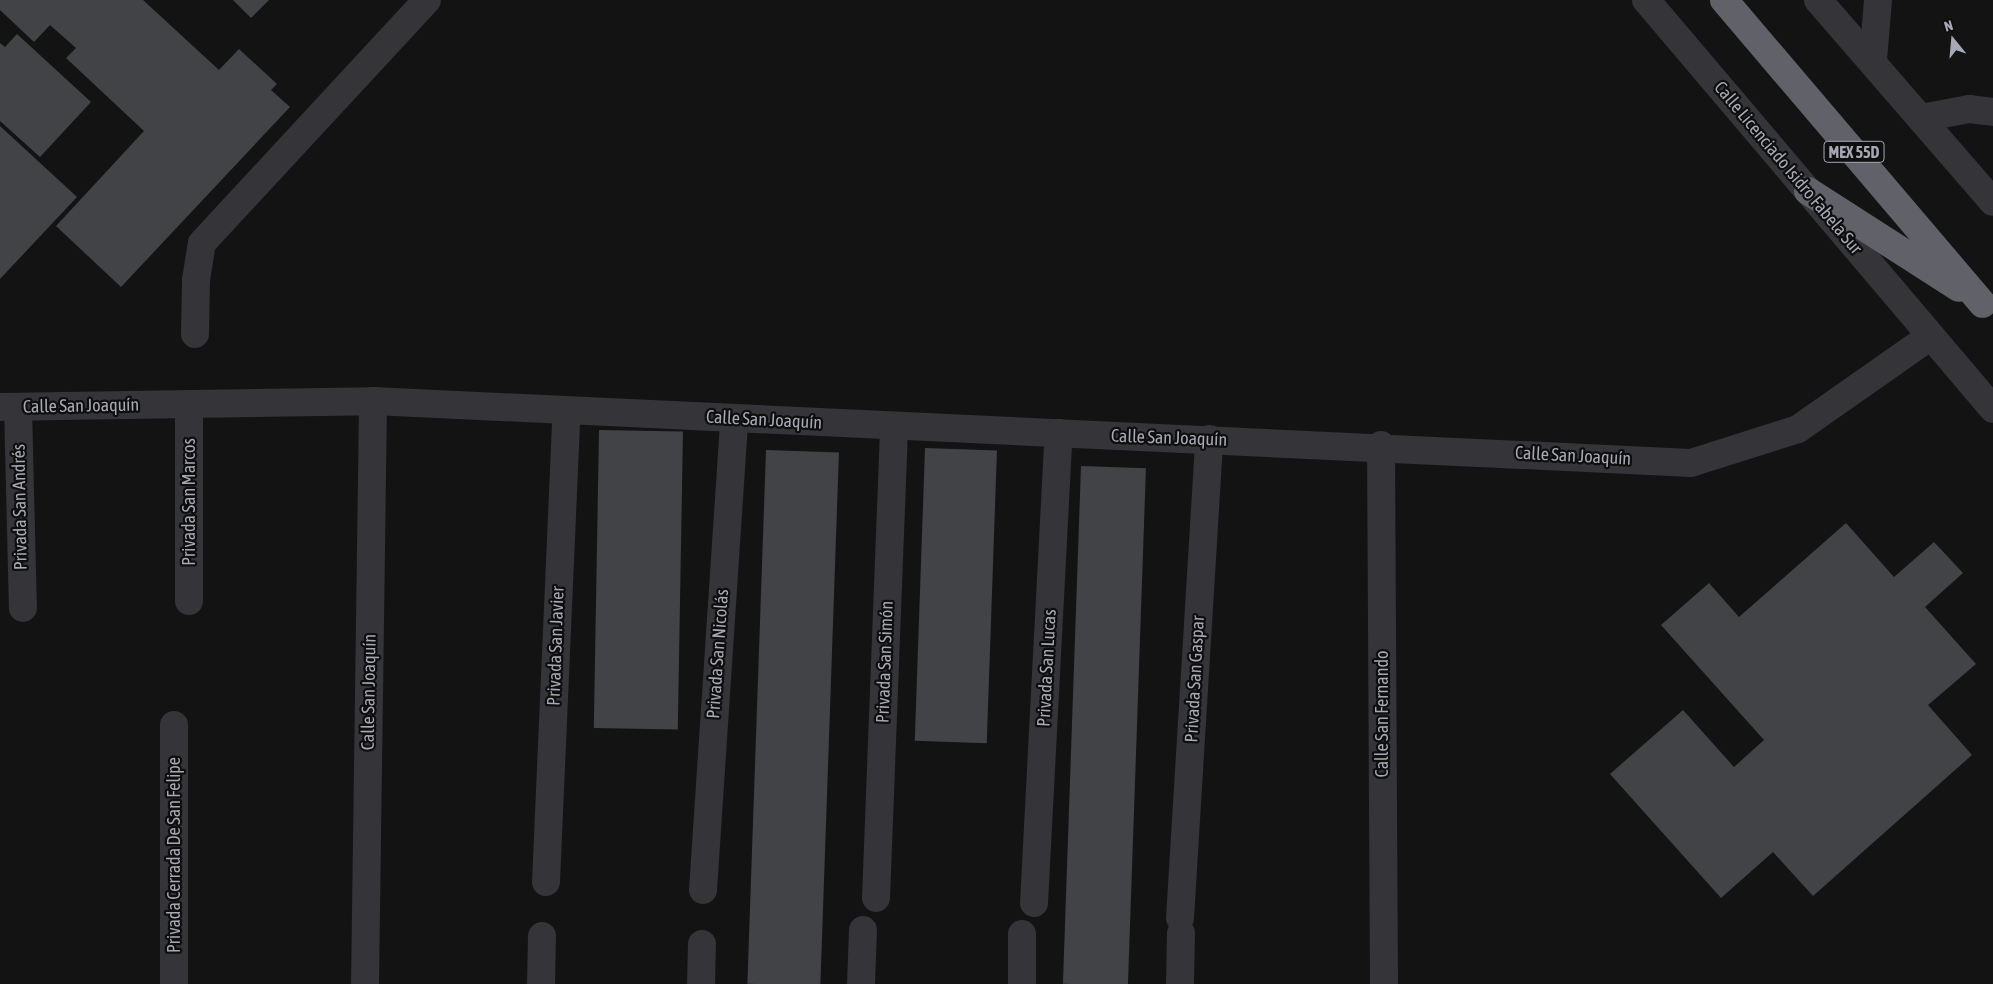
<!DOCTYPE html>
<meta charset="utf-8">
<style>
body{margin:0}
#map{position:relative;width:1993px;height:984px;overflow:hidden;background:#131314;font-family:"Asap Condensed",sans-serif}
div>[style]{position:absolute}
.building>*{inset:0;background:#424347;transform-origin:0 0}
.minor>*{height:28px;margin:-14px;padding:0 14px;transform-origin:14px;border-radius:14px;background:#343439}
.highway>*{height:28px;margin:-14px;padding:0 14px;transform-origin:14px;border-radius:14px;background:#616269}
span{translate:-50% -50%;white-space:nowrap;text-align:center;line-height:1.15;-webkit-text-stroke:4.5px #0e0e0f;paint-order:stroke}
.shield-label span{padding:1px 4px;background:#0e0e0f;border:1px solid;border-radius:4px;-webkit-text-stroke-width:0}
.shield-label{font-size:16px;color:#a6a9b3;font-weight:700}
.street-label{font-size:18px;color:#a6a9b3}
.north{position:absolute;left:1928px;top:15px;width:50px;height:50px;-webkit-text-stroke:4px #0e0e0f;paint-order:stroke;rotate:343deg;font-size:14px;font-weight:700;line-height:20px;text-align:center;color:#a6a9b3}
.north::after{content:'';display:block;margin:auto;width:18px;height:22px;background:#a6a9b3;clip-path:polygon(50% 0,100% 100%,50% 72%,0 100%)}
</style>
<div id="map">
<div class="building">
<i style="clip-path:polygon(0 0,143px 0,219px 70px,239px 49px,277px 84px,271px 90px,290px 107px,121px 287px,56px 226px,144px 131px,66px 58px,76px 48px,50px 25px,34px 42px,0 10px)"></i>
<i style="clip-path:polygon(233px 0,269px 0,251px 18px)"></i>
<i style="clip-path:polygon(17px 34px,91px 102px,40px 157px,0 121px,0 43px,5px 47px)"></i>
<i style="clip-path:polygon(0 126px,77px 197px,0 279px)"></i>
<i style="left:599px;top:430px;width:84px;height:298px;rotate:1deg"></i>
<i style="left:925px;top:448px;width:72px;height:293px;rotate:2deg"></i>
<i style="left:766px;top:450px;width:73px;height:534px;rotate:2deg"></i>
<i style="left:1081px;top:466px;width:65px;height:518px;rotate:2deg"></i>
<i style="clip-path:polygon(1846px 523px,1894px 577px,1934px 542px,1963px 573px,1925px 607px,1976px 664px,1928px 705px,1972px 755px,1813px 896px,1773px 852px,1721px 898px,1610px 774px,1683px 710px,1734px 767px,1764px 740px,1661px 625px,1709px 583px,1739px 617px)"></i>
</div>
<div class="minor">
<i style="left:1646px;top:0;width:536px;rotate:49.69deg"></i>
<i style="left:1818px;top:0;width:267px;rotate:49.1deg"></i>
<i style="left:1873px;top:60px;width:60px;rotate:-85.2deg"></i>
<i style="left:1921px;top:118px;width:49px;rotate:-10.6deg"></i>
<i style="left:1969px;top:109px;width:24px;rotate:7deg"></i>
<i style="left:195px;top:334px;width:54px;rotate:-88.9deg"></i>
<i style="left:196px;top:280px;width:37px;rotate:-81deg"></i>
<i style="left:202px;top:243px;width:331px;rotate:-47.2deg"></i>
<i style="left:189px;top:404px;width:197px;rotate:90deg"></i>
<i style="left:0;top:407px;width:373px;rotate:-0.9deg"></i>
<i style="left:373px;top:401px;width:1319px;rotate:2.69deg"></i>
<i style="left:1691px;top:463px;width:112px;rotate:-17.6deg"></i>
<i style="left:1798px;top:429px;width:162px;rotate:-35deg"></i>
<i style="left:18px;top:407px;width:201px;rotate:88.6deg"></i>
<i style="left:1381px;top:445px;width:539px;rotate:89.68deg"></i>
<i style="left:174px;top:725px;width:259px;rotate:90deg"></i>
<i style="left:546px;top:882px;width:472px;rotate:-87.5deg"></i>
<i style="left:703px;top:890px;width:473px;rotate:-86.2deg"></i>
<i style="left:876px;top:898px;width:472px;rotate:-87.8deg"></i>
<i style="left:1034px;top:903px;width:471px;rotate:-87deg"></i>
<i style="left:1180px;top:918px;width:480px;rotate:-86.5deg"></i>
<i style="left:365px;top:984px;width:583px;rotate:-89.21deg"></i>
<i style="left:541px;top:984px;width:48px;rotate:-88.8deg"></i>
<i style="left:701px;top:984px;width:40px;rotate:-88.6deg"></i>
<i style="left:861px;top:984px;width:54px;rotate:-87.9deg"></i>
<i style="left:1022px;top:984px;width:50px;rotate:-90deg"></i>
<i style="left:1180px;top:984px;width:51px;rotate:-88.9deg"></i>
</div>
<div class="highway">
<i style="left:1724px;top:0;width:399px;rotate:49.6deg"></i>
<i style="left:1808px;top:191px;width:179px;rotate:32.7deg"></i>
</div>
<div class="shield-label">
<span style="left:1854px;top:152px">MEX 55D</span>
</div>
<div class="street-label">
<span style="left:1788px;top:168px;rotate:50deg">Calle Licenciado Isidro Fabela Sur</span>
<span style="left:81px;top:406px;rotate:-1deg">Calle San Joaquín</span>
<span style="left:764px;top:420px;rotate:3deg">Calle San Joaquín</span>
<span style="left:1169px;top:438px;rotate:2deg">Calle San Joaquín</span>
<span style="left:1573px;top:456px;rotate:3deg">Calle San Joaquín</span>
<span style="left:189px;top:502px;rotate:-90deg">Privada San Marcos</span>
<span style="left:20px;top:507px;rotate:-91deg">Privada San Andrés</span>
<span style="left:556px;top:646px;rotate:-88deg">Privada San Javier</span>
<span style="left:718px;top:654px;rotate:-86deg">Privada San Nicolás</span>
<span style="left:885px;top:662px;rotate:-88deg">Privada San Simón</span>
<span style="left:1047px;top:668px;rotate:-87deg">Privada San Lucas</span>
<span style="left:1195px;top:679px;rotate:-87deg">Privada San Gaspar</span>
<span style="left:369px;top:692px;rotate:-89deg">Calle San Joaquín</span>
<span style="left:1382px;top:714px;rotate:-90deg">Calle San Fernando</span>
<span style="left:174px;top:855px;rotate:-90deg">Privada Cerrada De San Felipe</span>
</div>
<div class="north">N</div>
</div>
